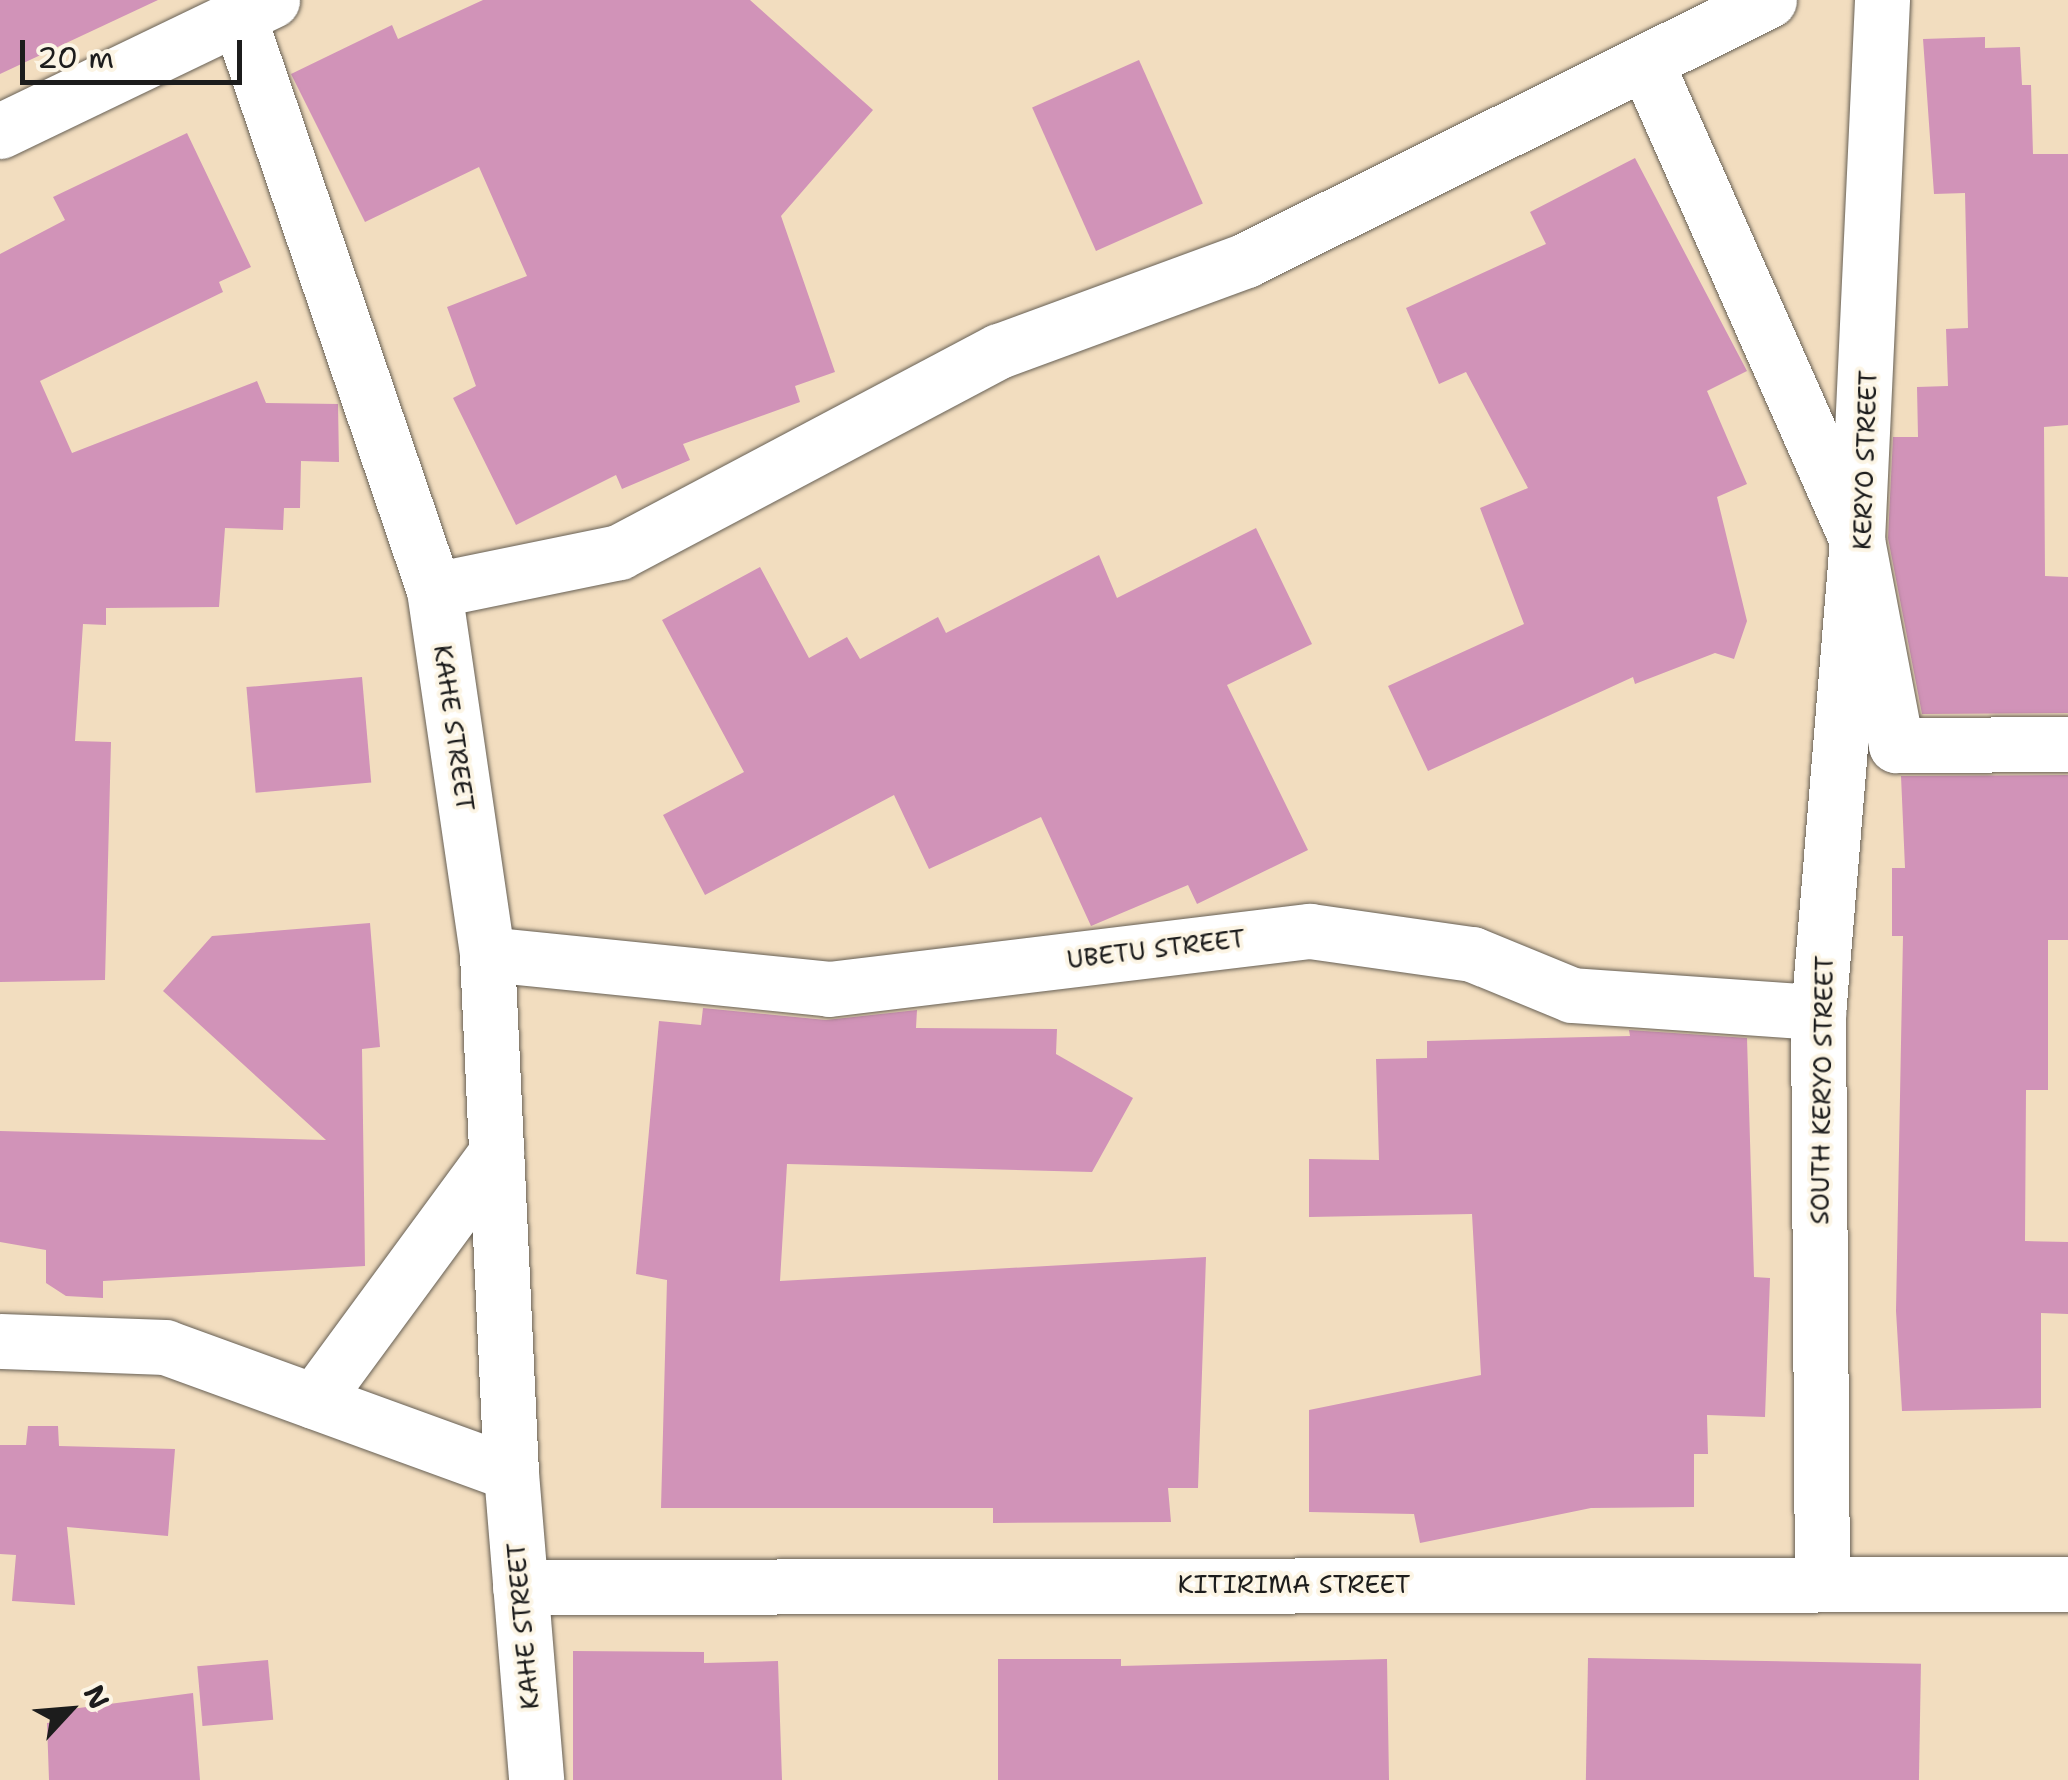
<!DOCTYPE html>
<style>
body{margin:0}
#map{position:relative;width:2068px;height:1780px;overflow:hidden;background:#f2ddbf;font-family:"Shantell Sans",sans-serif}
div>[style]{position:absolute}
.building>*{inset:0;background:#d193b8;transform-origin:0 0}
.roads{filter:drop-shadow(0 0 2px #676055) drop-shadow(0 0 2px #676055)}
.minor>*{height:55px;margin:-27.5px;padding:0 27.5px;transform-origin:27.5px;border-radius:27.5px;background:#fff}
span{translate:-50% -50%;white-space:nowrap;text-align:center;line-height:1.15;-webkit-text-stroke:8px #fcf5e5;paint-order:stroke}
.street-label{font-size:25px;color:#1c1c1c}
.north{position:absolute;left:20px;top:1660px;width:100px;height:100px;-webkit-text-stroke:8px #fcf5e5;paint-order:stroke;rotate:64deg;font-size:28px;font-weight:700;line-height:40px;text-align:center;color:#1c1c1c}
.north::after{content:'';display:block;margin:auto;width:35px;height:45px;background:#1c1c1c;clip-path:polygon(50% 0,100% 100%,50% 72%,0 100%)}
.scale{position:absolute;left:20px;top:40px;width:222px;height:45px;box-sizing:border-box;border:5px solid #1c1c1c;border-top:0;padding-left:12px;font-size:30px;line-height:35px;white-space:nowrap;color:#1c1c1c;-webkit-text-stroke:8px #fcf5e5;paint-order:stroke}
</style>
<div id="map">
<div class="building">
<i style="clip-path:polygon(0 0,158px 0,0 74px)"></i>
<i style="clip-path:polygon(483px 0,750px 0,873px 110px,781px 216px,835px 372px,795px 386px,800px 402px,683px 444px,690px 460px,622px 489px,616px 475px,516px 525px,453px 398px,476px 386px,447px 307px,527px 276px,479px 167px,365px 222px,291px 74px,392px 25px,398px 39px)"></i>
<i style="clip-path:polygon(1985px 37px,1985px 48px,2020px 47px,2022px 85px,2031px 85px,2033px 154px,2068px 154px,2068px 425px,2044px 427px,2045px 576px,2068px 577px,2068px 713px,1922px 714px,1888px 538px,1893px 437px,1918px 437px,1917px 387px,1948px 386px,1946px 329px,1968px 328px,1965px 193px,1934px 194px,1923px 39px)"></i>
<i style="left:1139px;top:60px;width:157px;height:117px;rotate:66deg"></i>
<i style="clip-path:polygon(187px 133px,251px 267px,219px 282px,223px 292px,40px 381px,72px 453px,257px 381px,266px 403px,338px 404px,339px 462px,301px 461px,300px 508px,284px 508px,283px 530px,225px 528px,219px 607px,106px 608px,106px 625px,83px 624px,75px 741px,111px 742px,105px 980px,0 982px,0 254px,65px 220px,53px 197px)"></i>
<i style="clip-path:polygon(1635px 158px,1747px 371px,1707px 391px,1747px 484px,1717px 497px,1747px 621px,1734px 659px,1715px 653px,1635px 684px,1633px 677px,1428px 771px,1388px 686px,1524px 624px,1480px 508px,1528px 488px,1466px 372px,1439px 384px,1406px 308px,1546px 244px,1530px 212px)"></i>
<i style="clip-path:polygon(1256px 528px,1312px 644px,1227px 685px,1308px 850px,1197px 904px,1188px 885px,1091px 926px,1041px 817px,929px 869px,894px 795px,705px 895px,663px 815px,744px 772px,662px 620px,760px 567px,809px 658px,847px 637px,860px 659px,938px 617px,946px 633px,1099px 555px,1117px 598px)"></i>
<i style="left:362px;top:677px;width:106px;height:116px;rotate:85deg"></i>
<i style="clip-path:polygon(2068px 775px,2068px 940px,2048px 940px,2048px 1090px,2026px 1090px,2025px 1241px,2068px 1242px,2068px 1314px,2041px 1313px,2041px 1408px,1902px 1411px,1896px 1311px,1903px 936px,1892px 936px,1892px 868px,1905px 868px,1901px 776px)"></i>
<i style="clip-path:polygon(370px 923px,380px 1047px,362px 1049px,365px 1266px,103px 1281px,103px 1298px,66px 1296px,46px 1283px,46px 1250px,0 1242px,0 1131px,326px 1140px,163px 991px,212px 936px)"></i>
<i style="clip-path:polygon(703px 1008px,826px 1020px,917px 1010px,916px 1028px,1057px 1029px,1056px 1054px,1133px 1098px,1092px 1172px,787px 1164px,780px 1281px,1206px 1257px,1198px 1488px,1168px 1488px,1171px 1522px,993px 1523px,993px 1508px,661px 1508px,667px 1280px,636px 1274px,659px 1021px,701px 1025px)"></i>
<i style="clip-path:polygon(1629px 1030px,1747px 1038px,1754px 1277px,1770px 1278px,1765px 1417px,1707px 1415px,1708px 1454px,1694px 1454px,1694px 1507px,1591px 1508px,1420px 1543px,1414px 1514px,1309px 1512px,1309px 1410px,1481px 1375px,1472px 1214px,1309px 1217px,1309px 1159px,1379px 1160px,1376px 1059px,1427px 1058px,1427px 1041px,1630px 1036px)"></i>
<i style="clip-path:polygon(28px 1426px,58px 1426px,59px 1446px,175px 1449px,168px 1536px,67px 1527px,75px 1605px,12px 1601px,16px 1555px,0 1554px,0 1445px,26px 1445px)"></i>
<i style="clip-path:polygon(573px 1651px,704px 1652px,704px 1663px,778px 1661px,782px 1780px,573px 1780px)"></i>
<i style="left:1588px;top:1658px;width:333px;height:122px;rotate:1deg"></i>
<i style="clip-path:polygon(998px 1659px,1121px 1659px,1121px 1666px,1387px 1659px,1389px 1780px,998px 1780px)"></i>
<i style="left:268px;top:1660px;width:60px;height:71px;rotate:85deg"></i>
<i style="clip-path:polygon(193px 1693px,200px 1780px,49px 1780px,47px 1723px,57px 1722px,56px 1711px)"></i>
</div>
<div class="roads">
<div class="minor">
<i style="left:1882px;top:0;width:541px;rotate:92.65deg"></i>
<i style="left:1857px;top:540px;width:209px;rotate:79.2deg"></i>
<i style="left:1896px;top:745px;width:172px;rotate:-0.3deg"></i>
<i style="left:238px;top:15px;width:607px;rotate:71.18deg"></i>
<i style="left:434px;top:590px;width:368px;rotate:81.7deg"></i>
<i style="left:487px;top:954px;width:520px;rotate:87.35deg"></i>
<i style="left:1646px;top:63px;width:522px;rotate:66.14deg"></i>
<i style="left:1857px;top:540px;width:474px;rotate:94.7deg"></i>
<i style="left:1818px;top:1012px;width:570px;rotate:89.6deg"></i>
<i style="left:0;top:131px;width:302px;rotate:-25.7deg"></i>
<i style="left:434px;top:590px;width:189px;rotate:-11.6deg"></i>
<i style="left:619px;top:552px;width:430px;rotate:-27.9deg"></i>
<i style="left:999px;top:351px;width:263px;rotate:-20.2deg"></i>
<i style="left:1246px;top:260px;width:584px;rotate:-26.43deg"></i>
<i style="left:487px;top:954px;width:344px;rotate:5.8deg"></i>
<i style="left:829px;top:989px;width:484px;rotate:-6.9deg"></i>
<i style="left:1310px;top:931px;width:164px;rotate:8.1deg"></i>
<i style="left:1472px;top:954px;width:108px;rotate:22.3deg"></i>
<i style="left:1572px;top:995px;width:247px;rotate:4deg"></i>
<i style="left:0;top:1341px;width:165px;rotate:2.1deg"></i>
<i style="left:165px;top:1347px;width:368px;rotate:20deg"></i>
<i style="left:511px;top:1473px;width:308px;rotate:85.3deg"></i>
<i style="left:314px;top:1401px;width:308px;rotate:-53.7deg"></i>
<i style="left:520px;top:1587px;width:1548px;rotate:-0.11deg"></i>
</div>
</div>
<div class="street-label">
<span style="left:1865px;top:460px;rotate:-88deg">KERYO STREET</span>
<span style="left:454px;top:728px;rotate:82deg">KAHE STREET</span>
<span style="left:1156px;top:949px;rotate:-7deg">UBETU STREET</span>
<span style="left:1822px;top:1090px;rotate:-89deg">SOUTH KERYO STREET</span>
<span style="left:1294px;top:1584px">KITIRIMA STREET</span>
<span style="left:523px;top:1626px;rotate:-95deg">KAHE STREET</span>
</div>
<div class="north">N</div>
<div class="scale">20 m</div>
</div>
